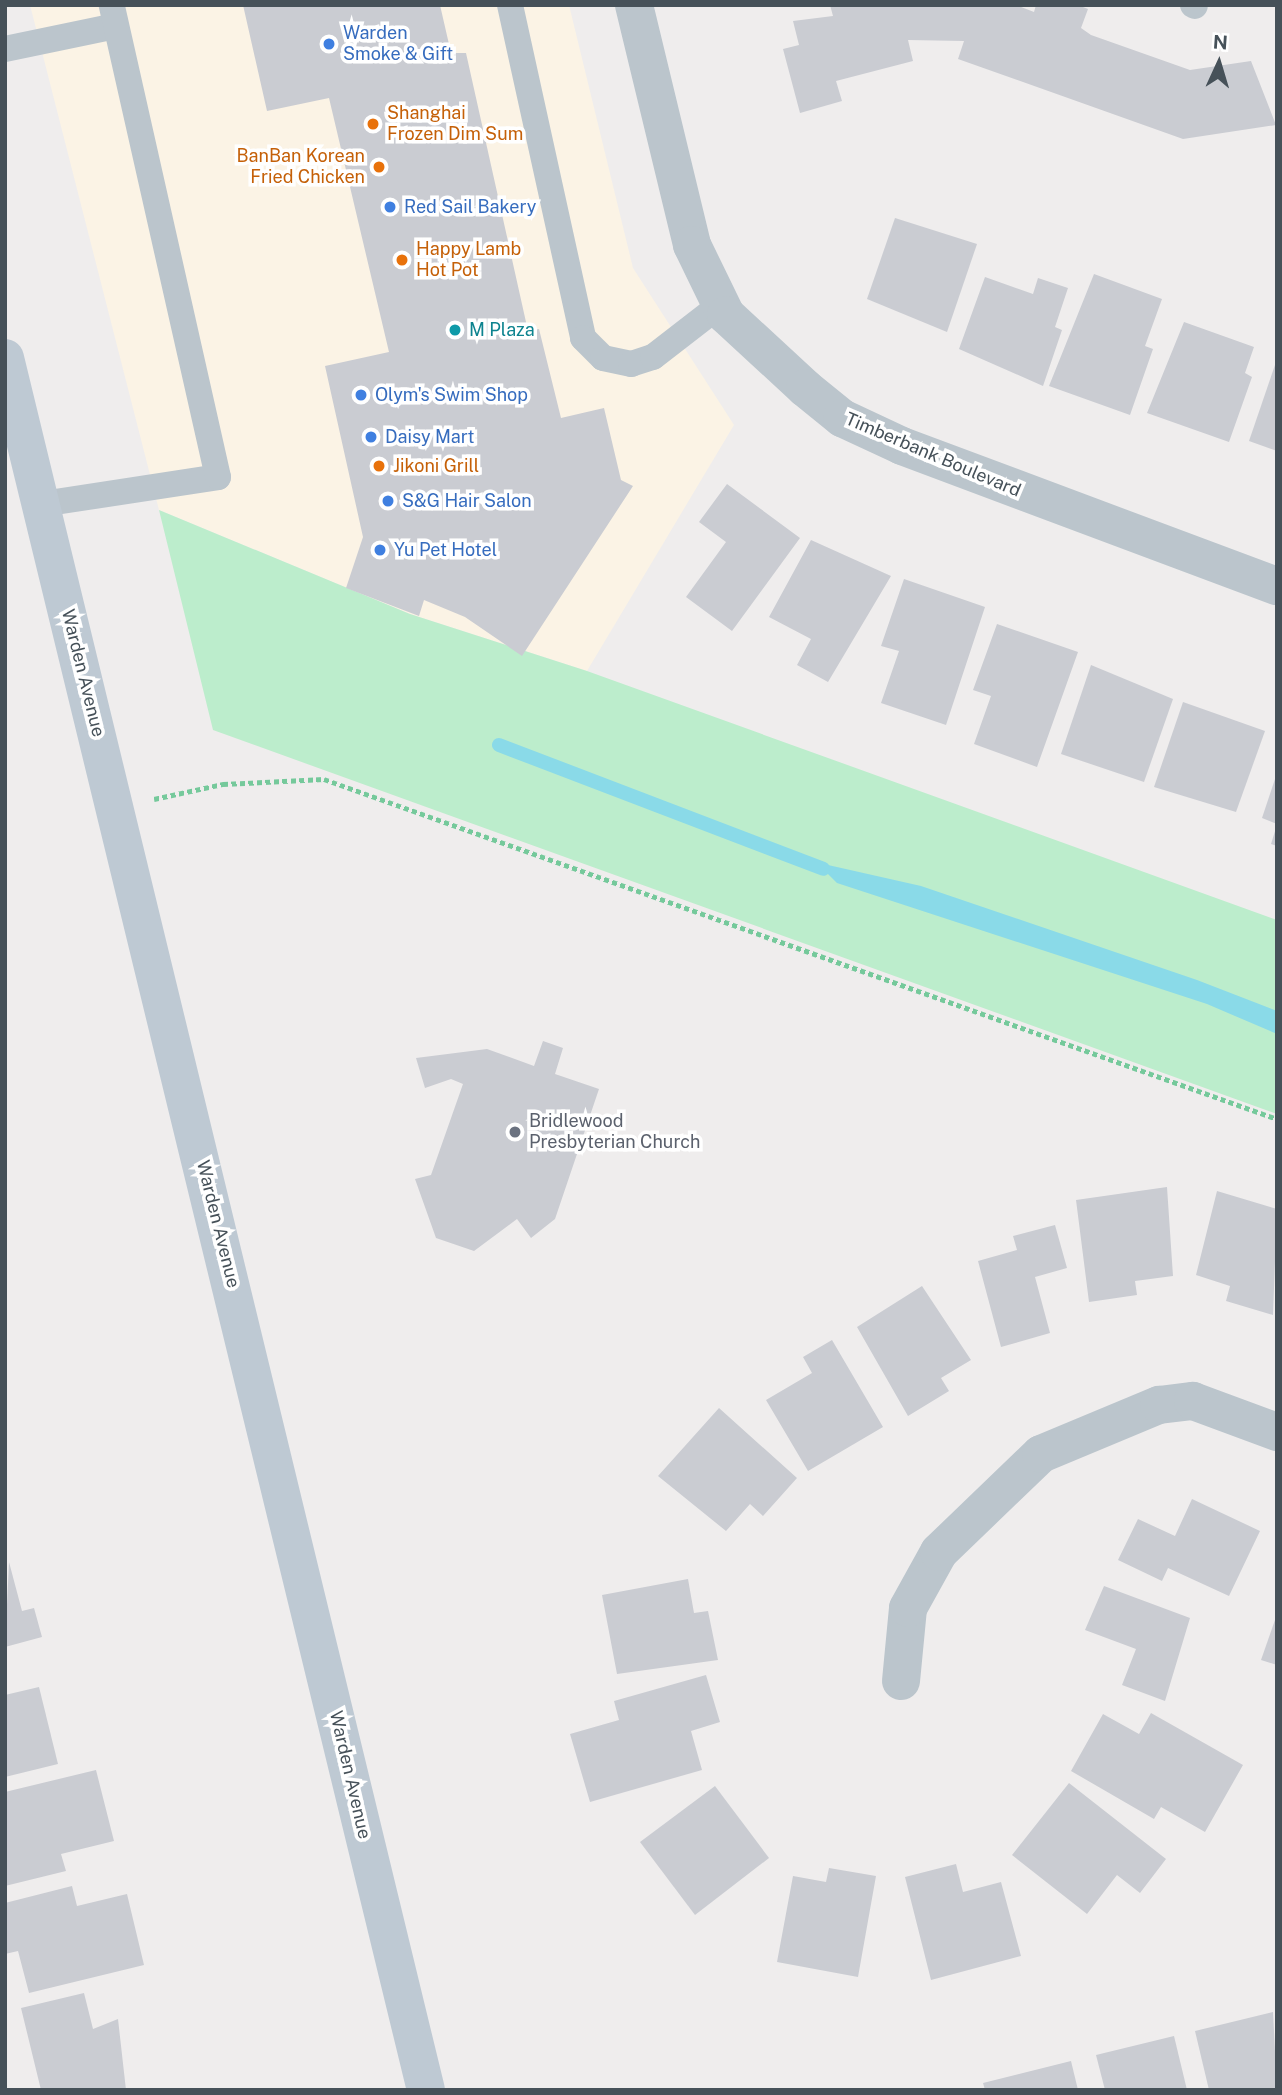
<!DOCTYPE html>
<html>
<head>
<meta charset="utf-8">
<style>
	body { margin:0 }
	#map { position:relative; width:1282px; height:2095px; overflow:hidden; background:#efeded; font-family:"Public Sans",sans-serif }
	div>[style] { position:absolute }
	.commercial>* { inset:0; background:#fbf3e5 }
	.green>* { inset:0; background:#bcedcc }
	.water>* { inset:0; background:#8adae8 }
	.stream>* { height:14px; margin:-7px; padding:0 7px; transform-origin:7px; border-radius:7px; background:#8adae8 }
	.building>* { inset:0; background:#caccd2 }
	.path>* { height:4.5px; margin-top:-2.25px; transform-origin:0; background:repeating-linear-gradient(90deg,#75c99b 0 5px,transparent 0 8.5px) }
	.service>* { height:26px; margin:-13px; padding:0 13px; transform-origin:13px; border-radius:13px; background:#bbc5cc }
	.minor>* { height:38px; margin:-19px; padding:0 19px; transform-origin:19px; border-radius:19px; background:#bbc5cc }
	.secondary>* { height:38px; margin:-19px; padding:0 19px; transform-origin:19px; border-radius:19px; background:#bec9d3 }
	.dots>* { width:19px; height:19px; translate:-50% -50%; box-sizing:border-box; border:4px solid #fff; border-radius:50% }
	span { translate:-50% -50%; white-space:nowrap; text-align:center; line-height:1.15; -webkit-text-stroke:7px #fff; paint-order:stroke }
	.shop-label { font-size:18px; color:#366cbe }
	.left { translate:0 -50%; text-align:left }
	.food-label { font-size:18px; color:#c56008 }
	.right { translate:-100% -50%; text-align:right }
	.culture-label { font-size:18px; color:#0d838f }
	.street-label { font-size:18px; color:#465159 }
	.worship-label { font-size:18px; color:#5b616d }
	.frame { position:absolute; inset:0; border:7px solid #465159; pointer-events:none }
	.north { position:absolute; left:1184px; top:28px; width:70px; height:70px; -webkit-text-stroke:5px #fff; paint-order:stroke; rotate:4deg; font-size:19px; font-weight:700; line-height:28px; text-align:center; color:#465159 }
	.north::after { content:''; display:block; margin:auto; width:24px; height:32px; background:#465159; clip-path:polygon(50% 0,100% 100%,50% 72%,0 100%) }
</style>
</head>
<body>
<div id="map">
	<div class="commercial">
		<i style="clip-path:polygon(30px 5px,569px 5px,633px 268px,734px 425px,587px 671px,410px 614px,159px 510px)"></i>
	</div>
	<div class="green">
		<i style="clip-path:polygon(159px 510px,410px 614px,587px 671px,1277px 920px,1277px 1114px,213px 730px)"></i>
	</div>
	<div class="water">
		<i style="clip-path:polygon(828px 865px,921px 886px,1197px 980px,1277px 1011px,1277px 1034px,1207px 1004px,837px 883px,823px 869px)"></i>
	</div>
	<div class="stream">
		<i style="left:499px;top:745px;width:347px;rotate:20.9deg"></i>
	</div>
	<div class="building">
		<i style="clip-path:polygon(243px 5px,440px 5px,451px 53px,466px 53px,528px 331px,539px 329px,561px 418px,604px 408px,621px 480px,633px 486px,522px 656px,465px 617px,424px 600px,419px 616px,346px 588px,363px 537px,325px 366px,389px 352px,329px 98px,267px 111px)"></i>
		<i style="clip-path:polygon(830px 5px,1016px 5px,1034px 12px,1036px 5px,1078px 5px,1088px 9px,1081px 28px,1091px 35px,1190px 70px,1251px 61px,1276px 125px,1183px 139px,958px 59px,964px 41px,908px 40px,913px 61px,836px 81px,842px 101px,800px 113px,783px 49px,799px 45px,793px 21px,833px 16px)"></i>
		<i style="clip-path:polygon(895px 218px,977px 244px,947px 332px,867px 299px)"></i>
		<i style="clip-path:polygon(1094px 274px,1162px 299px,1145px 346px,1153px 349px,1130px 415px,1049px 386px)"></i>
		<i style="clip-path:polygon(985px 277px,1033px 294px,1038px 278px,1068px 288px,1055px 327px,1062px 330px,1043px 386px,959px 349px)"></i>
		<i style="clip-path:polygon(1184px 322px,1254px 347px,1245px 373px,1252px 377px,1229px 442px,1147px 413px)"></i>
		<i style="clip-path:polygon(1276px 362px,1277px 362px,1277px 451px,1249px 441px)"></i>
		<i style="clip-path:polygon(727px 484px,800px 538px,732px 631px,686px 597px,726px 542px,699px 522px)"></i>
		<i style="clip-path:polygon(811px 540px,891px 576px,828px 682px,797px 665px,811px 639px,769px 617px)"></i>
		<i style="clip-path:polygon(904px 579px,985px 607px,946px 725px,881px 703px,899px 651px,881px 646px)"></i>
		<i style="clip-path:polygon(997px 624px,1078px 652px,1037px 767px,974px 744px,991px 696px,973px 690px)"></i>
		<i style="clip-path:polygon(1091px 665px,1173px 699px,1144px 782px,1061px 754px)"></i>
		<i style="clip-path:polygon(1183px 702px,1265px 731px,1236px 812px,1154px 787px)"></i>
		<i style="clip-path:polygon(1276px 776px,1277px 776px,1277px 824px,1262px 818px)"></i>
		<i style="clip-path:polygon(1276px 828px,1277px 828px,1277px 846px,1271px 844px)"></i>
		<i style="clip-path:polygon(543px 1041px,563px 1048px,555px 1074px,599px 1089px,555px 1219px,531px 1238px,517px 1219px,474px 1251px,436px 1238px,415px 1179px,431px 1175px,463px 1084px,451px 1079px,425px 1088px,416px 1058px,487px 1049px,534px 1066px)"></i>
		<i style="clip-path:polygon(1167px 1187px,1173px 1276px,1135px 1281px,1137px 1295px,1089px 1302px,1076px 1200px)"></i>
		<i style="clip-path:polygon(1217px 1191px,1277px 1209px,1273px 1315px,1226px 1301px,1230px 1286px,1196px 1275px)"></i>
		<i style="clip-path:polygon(1055px 1225px,1067px 1268px,1035px 1277px,1050px 1333px,1001px 1347px,978px 1261px,1017px 1250px,1013px 1236px)"></i>
		<i style="clip-path:polygon(922px 1286px,971px 1360px,941px 1378px,949px 1391px,908px 1416px,857px 1327px)"></i>
		<i style="clip-path:polygon(832px 1340px,883px 1427px,808px 1471px,766px 1400px,812px 1373px,803px 1357px)"></i>
		<i style="clip-path:polygon(719px 1408px,797px 1478px,763px 1516px,750px 1504px,726px 1531px,658px 1476px)"></i>
		<i style="clip-path:polygon(1192px 1499px,1260px 1531px,1229px 1596px,1168px 1568px,1162px 1581px,1118px 1560px,1138px 1519px,1175px 1536px)"></i>
		<i style="clip-path:polygon(9px 1562px,22px 1611px,34px 1608px,42px 1637px,5px 1647px)"></i>
		<i style="clip-path:polygon(688px 1579px,694px 1613px,708px 1611px,718px 1660px,617px 1674px,602px 1595px)"></i>
		<i style="clip-path:polygon(1104px 1586px,1190px 1618px,1165px 1701px,1122px 1685px,1136px 1649px,1085px 1630px)"></i>
		<i style="clip-path:polygon(1276px 1617px,1277px 1617px,1277px 1665px,1261px 1660px)"></i>
		<i style="clip-path:polygon(706px 1675px,720px 1722px,691px 1731px,702px 1770px,590px 1802px,570px 1734px,619px 1720px,614px 1701px)"></i>
		<i style="clip-path:polygon(39px 1687px,58px 1764px,5px 1777px,5px 1695px)"></i>
		<i style="clip-path:polygon(1151px 1713px,1243px 1765px,1205px 1832px,1161px 1807px,1154px 1819px,1071px 1771px,1103px 1714px,1139px 1734px)"></i>
		<i style="clip-path:polygon(96px 1770px,114px 1841px,61px 1854px,66px 1871px,5px 1886px,5px 1792px)"></i>
		<i style="clip-path:polygon(1069px 1783px,1166px 1859px,1140px 1893px,1117px 1875px,1087px 1914px,1012px 1855px)"></i>
		<i style="clip-path:polygon(715px 1786px,769px 1858px,695px 1915px,640px 1842px)"></i>
		<i style="clip-path:polygon(956px 1864px,963px 1892px,1001px 1882px,1021px 1956px,931px 1980px,905px 1877px)"></i>
		<i style="clip-path:polygon(829px 1868px,876px 1876px,858px 1977px,777px 1962px,793px 1876px,826px 1882px)"></i>
		<i style="clip-path:polygon(72px 1886px,77px 1906px,127px 1894px,144px 1965px,29px 1993px,18px 1951px,5px 1954px,5px 1903px)"></i>
		<i style="clip-path:polygon(84px 1993px,93px 2029px,118px 2019px,126px 2090px,41px 2090px,21px 2008px)"></i>
		<i style="clip-path:polygon(1273px 2012px,1277px 2090px,1209px 2090px,1195px 2031px)"></i>
		<i style="clip-path:polygon(1174px 2036px,1187px 2090px,1105px 2090px,1096px 2055px)"></i>
		<i style="clip-path:polygon(1071px 2061px,1078px 2090px,985px 2090px,983px 2083px)"></i>
	</div>
	<div class="path">
		<i style="left:154px;top:799px;width:71px;rotate:-12.3deg"></i>
		<i style="left:223px;top:784px;width:101px;rotate:-2.8deg"></i>
		<i style="left:324px;top:779px;width:1012px;rotate:19.63deg"></i>
	</div>
	<div class="service">
		<i style="left:510px;top:5px;width:341px;rotate:77.6deg"></i>
		<i style="left:583px;top:338px;width:28px;rotate:45deg"></i>
		<i style="left:603px;top:358px;width:29px;rotate:12deg"></i>
		<i style="left:631px;top:364px;width:23px;rotate:-18deg"></i>
		<i style="left:653px;top:357px;width:85px;rotate:-37.8deg"></i>
		<i style="left:1193px;top:5px;width:2px;rotate:27deg"></i>
		<i style="left:5px;top:49px;width:113px;rotate:-11.7deg"></i>
		<i style="left:42px;top:504px;width:178px;rotate:-8.7deg"></i>
		<i style="left:218px;top:477px;width:484px;rotate:-102.7deg"></i>
	</div>
	<div class="minor">
		<i style="left:634px;top:5px;width:247px;rotate:76.4deg"></i>
		<i style="left:692px;top:245px;width:78px;rotate:64.1deg"></i>
		<i style="left:726px;top:315px;width:108px;rotate:42.7deg"></i>
		<i style="left:805px;top:388px;width:48px;rotate:39deg"></i>
		<i style="left:842px;top:418px;width:66px;rotate:25deg"></i>
		<i style="left:902px;top:446px;width:400px;rotate:20.5deg"></i>
		<i style="left:901px;top:1681px;width:73px;rotate:-84.5deg"></i>
		<i style="left:908px;top:1608px;width:64px;rotate:-61deg"></i>
		<i style="left:939px;top:1552px;width:141px;rotate:-43.9deg"></i>
		<i style="left:1041px;top:1454px;width:128px;rotate:-22.6deg"></i>
		<i style="left:1159px;top:1405px;width:34px;rotate:-7deg"></i>
		<i style="left:1193px;top:1401px;width:90px;rotate:20.3deg"></i>
	</div>
	<div class="secondary">
		<i style="left:5px;top:358px;width:1782px;rotate:76.34deg"></i>
	</div>
	<div class="dots">
		<i style="left:329px;top:44px;background:#3f7fe0"></i>
		<i style="left:373px;top:124px;background:#e8710a"></i>
		<i style="left:379px;top:167px;background:#e8710a"></i>
		<i style="left:390px;top:207px;background:#3f7fe0"></i>
		<i style="left:402px;top:260px;background:#e8710a"></i>
		<i style="left:455px;top:330px;background:#0f9aa8"></i>
		<i style="left:361px;top:395px;background:#3f7fe0"></i>
		<i style="left:371px;top:437px;background:#3f7fe0"></i>
		<i style="left:379px;top:466px;background:#e8710a"></i>
		<i style="left:388px;top:501px;background:#3f7fe0"></i>
		<i style="left:380px;top:550px;background:#3f7fe0"></i>
		<i style="left:515px;top:1132px;background:#6b7280"></i>
	</div>
	<div class="shop-label">
		<span class="left" style="left:343px;top:44px">Warden<br>Smoke &amp; Gift</span>
		<span class="left" style="left:404px;top:207px">Red Sail Bakery</span>
		<span class="left" style="left:375px;top:395px">Olym's Swim Shop</span>
		<span class="left" style="left:385px;top:437px">Daisy Mart</span>
		<span class="left" style="left:402px;top:501px">S&amp;G Hair Salon</span>
		<span class="left" style="left:394px;top:550px">Yu Pet Hotel</span>
	</div>
	<div class="food-label">
		<span class="left" style="left:387px;top:124px">Shanghai<br>Frozen Dim Sum</span>
		<span class="right" style="left:365px;top:167px">BanBan Korean<br>Fried Chicken</span>
		<span class="left" style="left:416px;top:260px">Happy Lamb<br>Hot Pot</span>
		<span class="left" style="left:393px;top:466px">Jikoni Grill</span>
	</div>
	<div class="culture-label">
		<span class="left" style="left:469px;top:330px">M Plaza</span>
	</div>
	<div class="street-label">
		<span style="left:933px;top:455px;rotate:23deg">Timberbank Boulevard</span>
		<span style="left:83px;top:673px;rotate:76deg">Warden Avenue</span>
		<span style="left:218px;top:1224px;rotate:76deg">Warden Avenue</span>
		<span style="left:350px;top:1775px;rotate:77deg">Warden Avenue</span>
	</div>
	<div class="worship-label">
		<span class="left" style="left:529px;top:1132px">Bridlewood<br>Presbyterian Church</span>
	</div>
	<div class="frame"></div>
	<div class="north">N</div>
</div>
</body>
</html>
